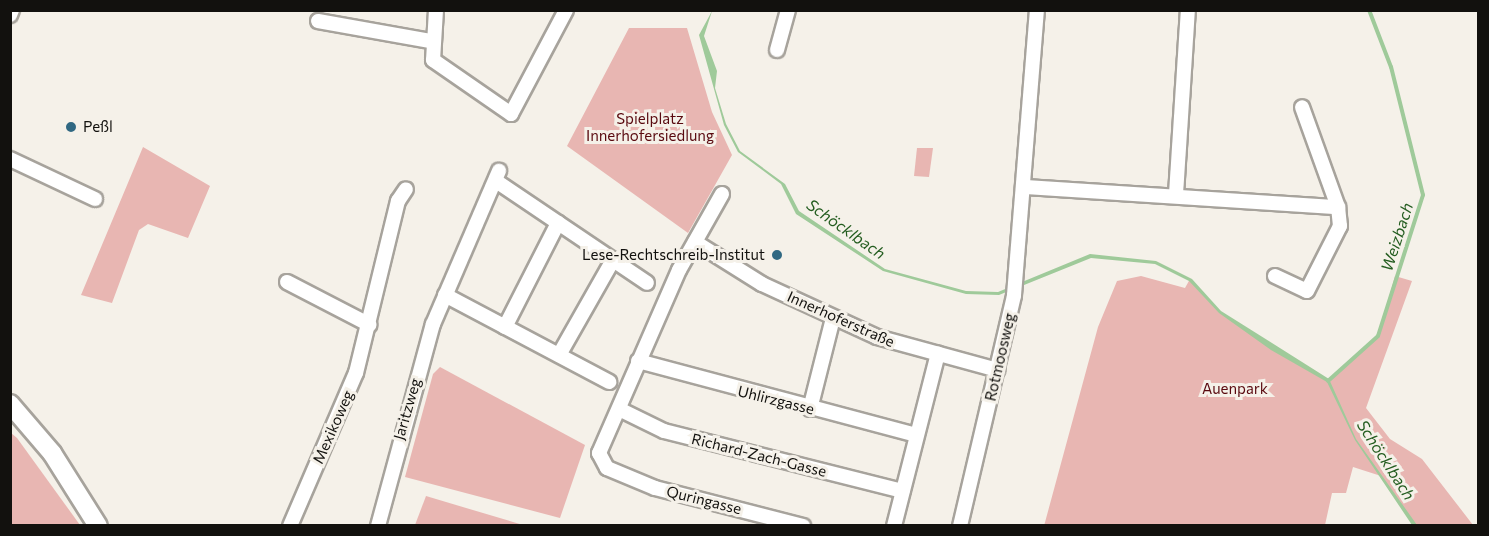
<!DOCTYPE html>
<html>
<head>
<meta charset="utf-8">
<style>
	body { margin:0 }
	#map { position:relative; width:1489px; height:536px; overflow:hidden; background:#f5f1e9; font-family:Commissioner,sans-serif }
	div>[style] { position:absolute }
	.green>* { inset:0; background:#e8b6b2 }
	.water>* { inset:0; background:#9fca9a }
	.stream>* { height:4px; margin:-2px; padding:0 2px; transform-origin:2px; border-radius:2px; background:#9fca9a }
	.roads { filter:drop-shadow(2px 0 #a7a39c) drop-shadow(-2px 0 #a7a39c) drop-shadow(0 2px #a7a39c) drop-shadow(0 -2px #a7a39c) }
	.minor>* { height:14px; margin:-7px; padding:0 7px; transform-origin:7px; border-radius:7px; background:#fff }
	.secondary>* { height:18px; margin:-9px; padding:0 9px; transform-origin:9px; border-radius:9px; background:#fff }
	.dots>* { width:16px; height:16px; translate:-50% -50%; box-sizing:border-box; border:3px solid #f5f1e9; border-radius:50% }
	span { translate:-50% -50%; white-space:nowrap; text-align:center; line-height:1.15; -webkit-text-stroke:6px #f5f1e9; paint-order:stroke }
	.park-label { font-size:15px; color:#59090f }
	.poi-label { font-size:15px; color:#12110e }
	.left { translate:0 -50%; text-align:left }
	.right { translate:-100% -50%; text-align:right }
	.street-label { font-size:15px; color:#12110e }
	.water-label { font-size:16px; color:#245d20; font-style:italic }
	.frame { position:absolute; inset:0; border:12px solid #12110e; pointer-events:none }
</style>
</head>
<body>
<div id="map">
	<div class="green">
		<i style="clip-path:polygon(629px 28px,687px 28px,712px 112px,732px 155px,688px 233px,567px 146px)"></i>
		<i style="clip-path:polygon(143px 147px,210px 186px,188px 238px,148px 224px,139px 230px,112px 303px,81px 295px)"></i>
		<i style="clip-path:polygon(917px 148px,933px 148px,929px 177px,914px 176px)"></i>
		<i style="clip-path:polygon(1141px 276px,1185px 288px,1190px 279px,1220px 312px,1328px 380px,1378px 336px,1395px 276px,1412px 281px,1366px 408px,1390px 439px,1422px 459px,1473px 525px,1415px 525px,1381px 476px,1353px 467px,1346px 493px,1332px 493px,1325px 525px,1044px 526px,1098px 327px,1117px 281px)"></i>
		<i style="clip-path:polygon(440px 367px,585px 445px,560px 518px,405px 477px,433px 374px)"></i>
		<i style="clip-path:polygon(11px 433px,17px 438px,80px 525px,11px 525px)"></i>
		<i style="clip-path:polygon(426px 496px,523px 525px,415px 525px)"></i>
	</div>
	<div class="water">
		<i style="clip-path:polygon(712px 11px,704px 36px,717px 71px,715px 88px,726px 124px,740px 151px,785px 184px,799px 211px,885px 269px,966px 291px,998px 292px,1090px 254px,1156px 261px,1192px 279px,1221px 311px,1329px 379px,1356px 439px,1417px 525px,1412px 525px,1355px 440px,1327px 382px,1271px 350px,1219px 313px,1189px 281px,1155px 264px,1091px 258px,999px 295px,966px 294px,883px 271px,796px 214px,781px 184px,738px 152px,724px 125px,699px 35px)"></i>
	</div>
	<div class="stream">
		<i style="left:1328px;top:381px;width:67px;rotate:-42deg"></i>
		<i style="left:1378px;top:336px;width:148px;rotate:-72.3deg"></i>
		<i style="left:1423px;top:195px;width:132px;rotate:-104deg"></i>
		<i style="left:1391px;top:67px;width:61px;rotate:-111.1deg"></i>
	</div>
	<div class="roads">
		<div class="minor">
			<i style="left:436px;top:10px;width:50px;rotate:93.4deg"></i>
			<i style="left:433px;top:60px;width:95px;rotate:34.7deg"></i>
			<i style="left:511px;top:114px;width:118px;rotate:-62.1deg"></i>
			<i style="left:10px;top:15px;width:5px;rotate:-68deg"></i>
			<i style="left:318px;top:21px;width:114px;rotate:10.1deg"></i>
			<i style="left:777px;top:50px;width:41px;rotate:-74.6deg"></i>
			<i style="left:10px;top:159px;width:94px;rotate:25.2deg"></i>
			<i style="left:496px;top:181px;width:182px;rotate:34deg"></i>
			<i style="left:1025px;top:187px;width:314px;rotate:3.7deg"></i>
			<i style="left:1338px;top:207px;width:106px;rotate:-109.8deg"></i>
			<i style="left:722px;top:194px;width:87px;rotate:119.5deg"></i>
			<i style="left:679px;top:270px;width:200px;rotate:113.6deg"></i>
			<i style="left:599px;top:453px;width:17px;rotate:62deg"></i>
			<i style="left:607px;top:468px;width:52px;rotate:22.6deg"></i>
			<i style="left:655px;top:488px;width:153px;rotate:14.4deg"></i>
			<i style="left:1176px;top:194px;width:184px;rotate:-86.3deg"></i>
			<i style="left:695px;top:242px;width:79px;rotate:32.1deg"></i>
			<i style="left:762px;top:284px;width:127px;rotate:24.7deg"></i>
			<i style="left:877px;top:337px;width:125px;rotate:15.3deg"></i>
			<i style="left:1275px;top:276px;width:35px;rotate:25deg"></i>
			<i style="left:1307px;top:291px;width:73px;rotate:-63.1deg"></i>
			<i style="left:1340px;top:226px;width:19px;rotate:-96deg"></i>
			<i style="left:287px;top:282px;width:93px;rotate:27.4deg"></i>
			<i style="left:445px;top:295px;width:186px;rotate:27.9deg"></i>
			<i style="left:505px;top:327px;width:117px;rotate:-63deg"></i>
			<i style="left:559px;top:355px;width:109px;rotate:-60.4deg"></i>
			<i style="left:638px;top:361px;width:288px;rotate:14.9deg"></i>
			<i style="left:619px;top:409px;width:50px;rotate:26.1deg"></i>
			<i style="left:664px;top:431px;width:246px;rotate:14.1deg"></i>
			<i style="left:810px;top:409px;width:94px;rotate:-75.8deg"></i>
			<i style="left:290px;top:526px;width:167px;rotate:-66.7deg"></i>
			<i style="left:356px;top:373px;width:177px;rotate:-76.3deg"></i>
			<i style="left:398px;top:201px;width:14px;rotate:-56deg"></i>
			<i style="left:378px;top:526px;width:209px;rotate:-74.8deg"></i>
			<i style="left:433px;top:324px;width:167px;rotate:-66.7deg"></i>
			<i style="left:894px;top:526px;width:178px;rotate:-75.7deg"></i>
			<i style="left:960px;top:526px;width:237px;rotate:-76.8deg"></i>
			<i style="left:1014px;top:295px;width:286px;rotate:-85.4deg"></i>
		</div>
		<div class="secondary">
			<i style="left:10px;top:404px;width:65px;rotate:49.4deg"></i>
			<i style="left:52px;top:453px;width:86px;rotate:57.8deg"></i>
		</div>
	</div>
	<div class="dots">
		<i style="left:71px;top:127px;background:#306882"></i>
		<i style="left:777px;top:255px;background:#306882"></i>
	</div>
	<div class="park-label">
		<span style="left:650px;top:127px">Spielplatz<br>Innerhofersiedlung</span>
		<span style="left:1235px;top:389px">Auenpark</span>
	</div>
	<div class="poi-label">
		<span class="left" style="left:83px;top:127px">Peßl</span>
		<span class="right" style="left:765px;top:255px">Lese-Rechtschreib-Institut</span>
	</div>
	<div class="street-label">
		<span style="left:841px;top:319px;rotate:24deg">Innerhoferstraße</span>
		<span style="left:1000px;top:357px;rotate:-77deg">Rotmoosweg</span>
		<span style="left:776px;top:400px;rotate:14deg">Uhlirzgasse</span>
		<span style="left:407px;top:409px;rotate:-74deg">Jaritzweg</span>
		<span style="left:333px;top:427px;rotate:-66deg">Mexikoweg</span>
		<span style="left:759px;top:455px;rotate:14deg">Richard-Zach-Gasse</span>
		<span style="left:704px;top:500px;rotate:14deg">Quringasse</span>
	</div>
	<div class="water-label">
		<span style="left:846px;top:229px;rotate:35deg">Schöcklbach</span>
		<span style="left:1397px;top:237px;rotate:-72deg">Weizbach</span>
		<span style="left:1386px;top:460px;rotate:57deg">Schöcklbach</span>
	</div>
	<div class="frame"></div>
</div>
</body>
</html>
